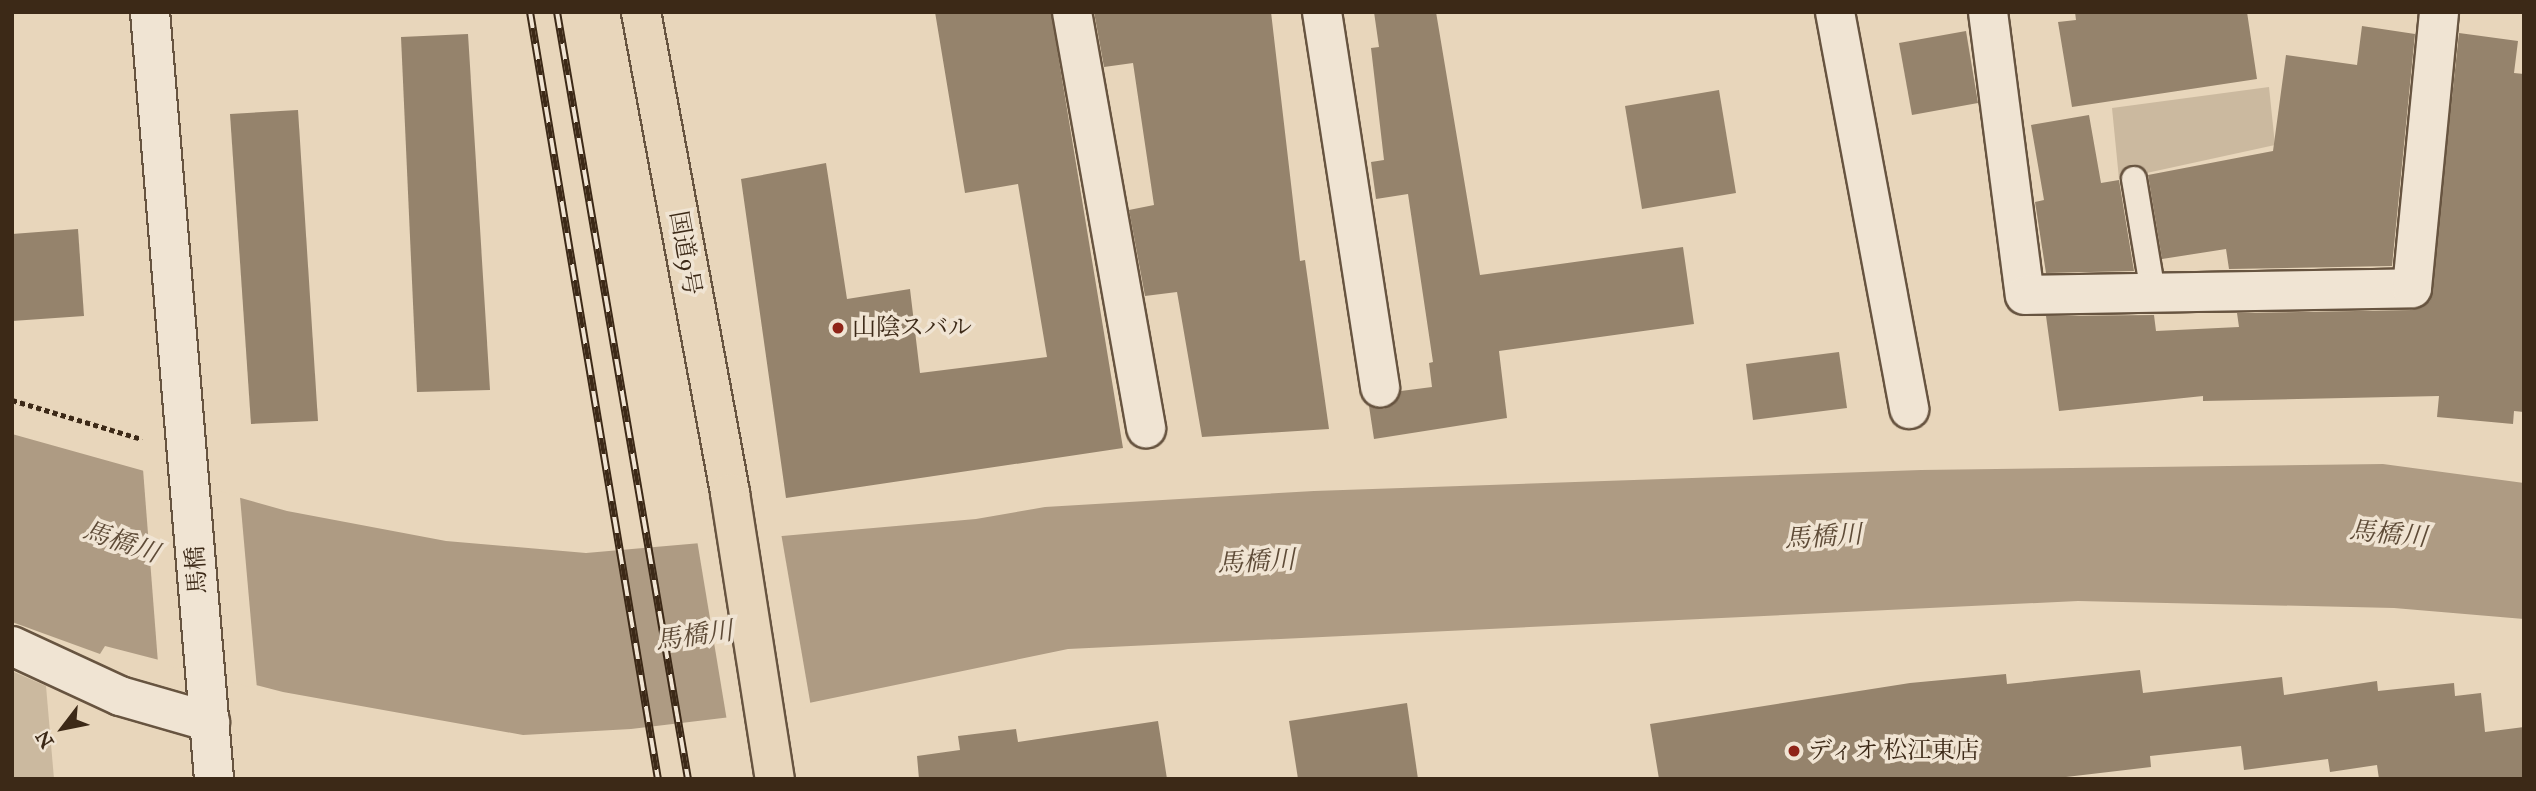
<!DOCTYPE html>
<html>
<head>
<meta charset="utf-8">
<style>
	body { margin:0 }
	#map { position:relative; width:2536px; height:791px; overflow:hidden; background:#e8d6bb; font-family:"IM FELL Great Primer","Noto Serif JP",serif }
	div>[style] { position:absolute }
	.green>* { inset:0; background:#cbb99f }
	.water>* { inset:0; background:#ae9b83 }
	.pier>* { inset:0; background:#e8d6bb }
	.building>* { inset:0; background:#95836c }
	.path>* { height:4.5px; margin-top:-2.25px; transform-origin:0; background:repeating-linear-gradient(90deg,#3c2917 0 5px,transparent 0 8.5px) }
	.roads { filter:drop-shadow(2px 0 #675440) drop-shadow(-2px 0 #675440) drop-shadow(0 2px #675440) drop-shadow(0 -2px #675440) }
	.lane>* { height:24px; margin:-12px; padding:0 12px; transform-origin:12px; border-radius:12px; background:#f0e4d3 }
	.street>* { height:38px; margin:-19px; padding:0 19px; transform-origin:19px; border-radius:19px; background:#f0e4d3 }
	.secondary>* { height:38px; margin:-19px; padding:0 19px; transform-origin:19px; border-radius:19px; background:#f0e4d3 }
	.highway>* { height:38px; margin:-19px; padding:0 19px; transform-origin:19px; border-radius:19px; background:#e8d6bb }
	.rail>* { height:8px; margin-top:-4px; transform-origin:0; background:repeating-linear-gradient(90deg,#f0e4d3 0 16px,#3c2917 0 32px); box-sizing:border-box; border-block:2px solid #3c2917 }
	.dots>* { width:19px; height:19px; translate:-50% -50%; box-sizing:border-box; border:4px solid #f0e4d3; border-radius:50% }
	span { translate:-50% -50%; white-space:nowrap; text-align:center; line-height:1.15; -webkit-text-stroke:7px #f0e4d3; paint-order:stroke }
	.street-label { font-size:24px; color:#3c2917 }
	.poi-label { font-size:24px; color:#3c2917 }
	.left { translate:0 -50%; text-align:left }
	.water-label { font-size:26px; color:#5e4b37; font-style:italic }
	.frame { position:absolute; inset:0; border:14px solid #3c2917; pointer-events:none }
	.north { position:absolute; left:28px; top:693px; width:70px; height:70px; -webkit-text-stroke:5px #f0e4d3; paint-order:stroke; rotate:238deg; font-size:19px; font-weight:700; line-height:28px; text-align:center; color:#3c2917 }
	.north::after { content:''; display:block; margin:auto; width:24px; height:32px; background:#3c2917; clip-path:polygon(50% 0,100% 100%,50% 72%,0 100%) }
</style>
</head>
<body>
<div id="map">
	<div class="green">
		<i style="clip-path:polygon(2269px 87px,2275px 145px,2119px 179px,2112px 108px)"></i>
		<i style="clip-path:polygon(12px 671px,46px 686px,54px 779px,12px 779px)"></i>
	</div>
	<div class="water">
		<i style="clip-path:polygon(12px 434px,287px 511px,446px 541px,586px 553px,976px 519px,1045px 507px,1314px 491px,1921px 470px,2383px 464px,2524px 483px,2524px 619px,2394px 608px,2078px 601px,1068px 649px,756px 714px,631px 729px,523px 735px,283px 692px,105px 646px,100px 654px,12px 622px)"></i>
	</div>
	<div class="pier">
		<i style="clip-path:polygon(143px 469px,240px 497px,257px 689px,158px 663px)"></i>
		<i style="clip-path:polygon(781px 533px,811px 707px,727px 721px,697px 540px)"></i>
	</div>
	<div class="building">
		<i style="clip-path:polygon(935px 12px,1051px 12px,1123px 448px,786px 498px,741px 179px,826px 163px,847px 299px,910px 289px,920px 373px,1047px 357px,1018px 184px,965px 193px)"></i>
		<i style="clip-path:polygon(1094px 12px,1271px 12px,1300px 261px,1305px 260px,1329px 429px,1202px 437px,1177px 292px,1145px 296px,1129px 210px,1154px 205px,1133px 63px,1104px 67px)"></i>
		<i style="clip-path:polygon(1374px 12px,1436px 12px,1480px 275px,1683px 247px,1694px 324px,1499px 351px,1507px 418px,1374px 439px,1369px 406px,1384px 409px,1401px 391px,1432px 387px,1429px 363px,1433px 362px,1408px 194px,1376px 199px,1371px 162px,1384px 160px,1371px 48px,1379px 47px)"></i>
		<i style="clip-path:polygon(2075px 12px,2247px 12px,2257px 79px,2072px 107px,2058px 22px,2076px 20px)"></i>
		<i style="clip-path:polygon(2362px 26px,2415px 34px,2392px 266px,2229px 269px,2226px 249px,2162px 259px,2148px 175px,2273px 151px,2286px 55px,2357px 65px)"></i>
		<i style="clip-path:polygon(1966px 31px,1978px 103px,1912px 115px,1899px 43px)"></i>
		<i style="clip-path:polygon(2459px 33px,2518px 41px,2514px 73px,2524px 74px,2524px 412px,2514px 411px,2513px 424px,2437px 417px,2439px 396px,2203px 401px,2203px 396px,2059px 411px,2046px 316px,2154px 315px,2156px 331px,2239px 327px,2237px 313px,2412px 310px,2430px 301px)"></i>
		<i style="clip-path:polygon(468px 34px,490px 390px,417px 392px,401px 37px)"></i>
		<i style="clip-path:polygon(1719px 90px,1736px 193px,1642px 209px,1625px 106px)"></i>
		<i style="clip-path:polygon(298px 110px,318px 421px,251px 424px,230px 114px)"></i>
		<i style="clip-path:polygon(2089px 115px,2101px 183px,2119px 180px,2134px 271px,2046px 273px,2035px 202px,2044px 200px,2031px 125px)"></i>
		<i style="clip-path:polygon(78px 229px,84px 316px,12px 321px,12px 234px)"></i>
		<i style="clip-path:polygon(1839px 352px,1847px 408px,1753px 420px,1746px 364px)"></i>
		<i style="clip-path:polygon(2140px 670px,2143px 693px,2282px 677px,2284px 695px,2377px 681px,2378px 691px,2454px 683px,2455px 696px,2481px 693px,2485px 732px,2524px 727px,2524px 779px,2379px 779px,2377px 765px,2330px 772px,2328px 759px,2244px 770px,2241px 746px,2150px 756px,2151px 767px,2049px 779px,1659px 779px,1650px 724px,1910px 683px,2006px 674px,2007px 684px)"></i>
		<i style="clip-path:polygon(1407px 703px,1418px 779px,1298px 779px,1289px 721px)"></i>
		<i style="clip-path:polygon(1158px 721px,1167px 779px,919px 779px,917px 756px,960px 750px,958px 736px,1016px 729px,1018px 742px)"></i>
	</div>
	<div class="path">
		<i style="left:12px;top:400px;width:136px;rotate:16.7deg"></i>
	</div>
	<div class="roads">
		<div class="lane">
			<i style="left:2134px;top:179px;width:115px;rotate:80.5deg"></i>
		</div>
		<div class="street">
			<i style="left:1072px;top:12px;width:423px;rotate:79.9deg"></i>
			<i style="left:1322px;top:12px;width:380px;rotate:81.2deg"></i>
			<i style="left:1835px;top:12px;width:404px;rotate:79.4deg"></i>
			<i style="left:1988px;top:12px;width:285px;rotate:82.6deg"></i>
			<i style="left:2025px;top:295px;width:387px;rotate:-1deg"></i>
			<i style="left:2412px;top:288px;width:277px;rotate:-84.4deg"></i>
			<i style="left:12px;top:646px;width:119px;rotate:24.8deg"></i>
			<i style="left:120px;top:696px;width:94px;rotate:16.1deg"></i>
		</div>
		<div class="secondary">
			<i style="left:150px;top:12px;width:770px;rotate:85.23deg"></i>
		</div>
		<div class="highway">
			<i style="left:641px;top:12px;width:489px;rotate:79.5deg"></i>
			<i style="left:730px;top:493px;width:290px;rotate:81.1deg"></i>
		</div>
	</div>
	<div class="rail">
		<i style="left:530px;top:12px;width:778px;rotate:80.53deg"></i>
		<i style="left:557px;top:12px;width:778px;rotate:80.31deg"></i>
	</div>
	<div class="dots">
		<i style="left:838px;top:328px;background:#8f2418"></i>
		<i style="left:1794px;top:751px;background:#8f2418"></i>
	</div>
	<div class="street-label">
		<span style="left:685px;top:253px;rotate:80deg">国道9号</span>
		<span style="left:197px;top:570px;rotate:-94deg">馬橋</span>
	</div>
	<div class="poi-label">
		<span class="left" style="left:852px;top:328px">山陰スバル</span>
		<span class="left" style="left:1808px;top:751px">ディオ 松江東店</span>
	</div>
	<div class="water-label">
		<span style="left:2388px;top:534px;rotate:5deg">馬橋川</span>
		<span style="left:1823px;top:537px;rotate:-4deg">馬橋川</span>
		<span style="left:121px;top:542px;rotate:19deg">馬橋川</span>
		<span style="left:1256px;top:562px;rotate:-3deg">馬橋川</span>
		<span style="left:694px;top:636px;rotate:-8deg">馬橋川</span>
	</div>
	<div class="frame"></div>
	<div class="north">N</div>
</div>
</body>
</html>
